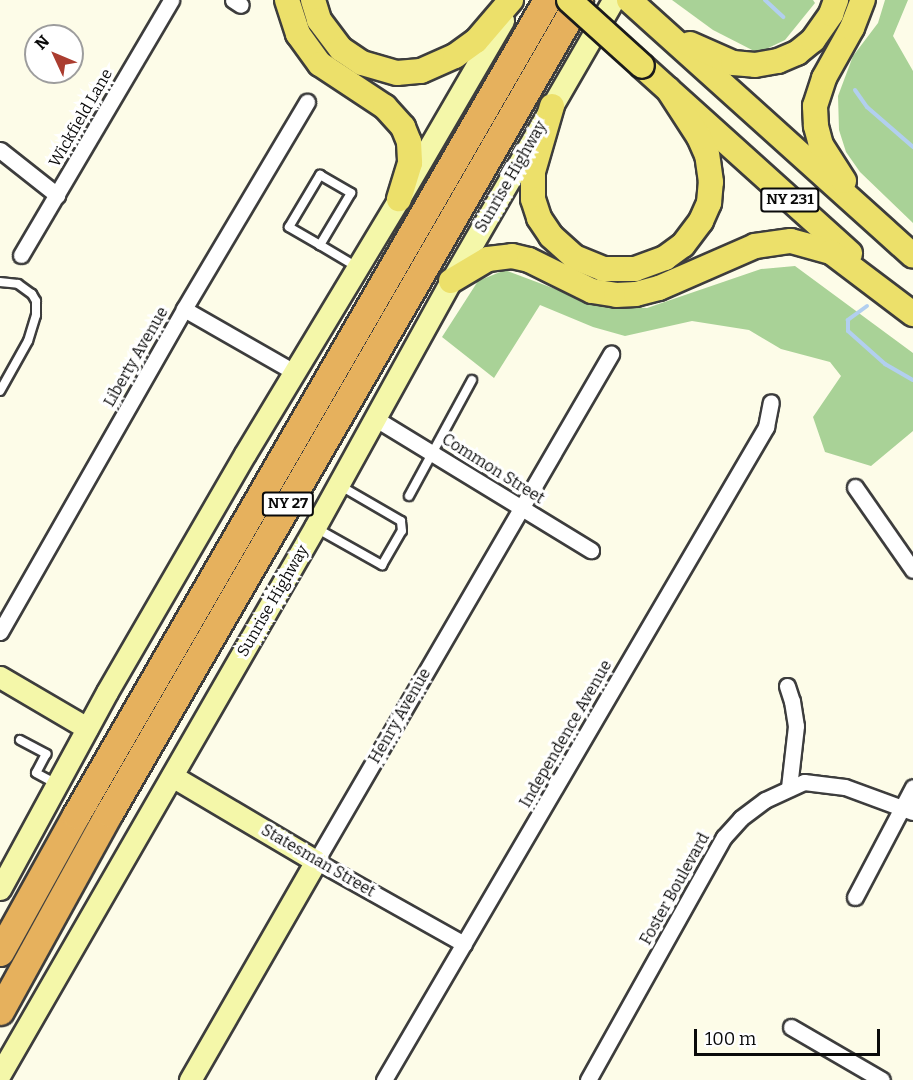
<!DOCTYPE html>
<html>
<head>
<meta charset="utf-8">
<style>
	body { margin:0 }
	#map { position:relative; width:913px; height:1080px; overflow:hidden; background:#fdfce8; font-family:Bitter,serif }
	div>[style] { position:absolute }
	.forest>* { inset:0; background:#a9d297 }
	.stream>* { height:4px; margin:-2px; padding:0 2px; transform-origin:2px; border-radius:2px; background:#b2cfef }
	.roads { filter:drop-shadow(2px 0 #3d3d3d) drop-shadow(-2px 0 #3d3d3d) drop-shadow(0 2px #3d3d3d) drop-shadow(0 -2px #3d3d3d) }
	.lane>* { height:8px; margin:-4px; padding:0 4px; transform-origin:4px; border-radius:4px; background:#fff }
	.street>* { height:15px; margin:-7.5px; padding:0 7.5px; transform-origin:7.5px; border-radius:7.5px; background:#fff }
	.secondary>* { height:21px; margin:-10.5px; padding:0 10.5px; transform-origin:10.5px; border-radius:10.5px; background:#f4f7a9 }
	.primary>* { height:24px; margin:-12px; padding:0 12px; transform-origin:12px; border-radius:12px; background:#ece06a }
	.highway>* { height:27px; margin:-13.5px; padding:0 13.5px; transform-origin:13.5px; border-radius:13.5px; background:#e6b15d }
	.bridges { filter:drop-shadow(2px 0 #1b1b1b) drop-shadow(-2px 0 #1b1b1b) drop-shadow(0 2px #1b1b1b) drop-shadow(0 -2px #1b1b1b) }
	.primary-bridge>* { height:24px; margin:-12px; padding:0 12px; transform-origin:12px; border-radius:12px; background:#ece06a }
	span { translate:-50% -50%; white-space:nowrap; text-align:center; line-height:1.15; -webkit-text-stroke:6px #fff; paint-order:stroke }
	.shield-label span { padding:2px 4px; background:#fff; border:2px solid; border-radius:4px; -webkit-text-stroke-width:0 }
	.shield-label { font-size:15px; color:#0a0a0a; font-weight:700 }
	.street-label { font-size:16px; color:#0a0a0a }
	.north { position:absolute; left:24px; top:24px; width:60px; height:60px; box-sizing:border-box; background:#fff; border:2px solid #9d9d9d; border-radius:50%; rotate:314deg; font-size:16px; font-weight:700; line-height:24px; text-align:center; color:#0a0a0a }
	.north::after { content:''; display:block; margin:auto; width:21px; height:27px; background:#ab3d30; clip-path:polygon(50% 0,100% 100%,50% 72%,0 100%) }
	.scale { position:absolute; left:694px; top:1029px; width:186px; height:27px; box-sizing:border-box; border:3px solid #0a0a0a; border-top:0; padding-left:8px; font-size:18px; line-height:21px; white-space:nowrap; color:#0a0a0a; -webkit-text-stroke:4px #fff; paint-order:stroke }
</style>
</head>
<body>
<div id="map">
	<div class="forest">
		<i style="clip-path:polygon(672px 0,813px 0,815px 3px,785px 40px,758px 53px,713px 30px)"></i>
		<i style="clip-path:polygon(885px 0,908px 0,893px 36px,913px 71px,913px 223px,860px 172px,846px 152px,839px 130px,838px 96px,853px 56px,878px 23px)"></i>
		<i style="clip-path:polygon(795px 266px,913px 353px,913px 431px,871px 466px,825px 452px,813px 417px,841px 376px,830px 362px,781px 349px,749px 330px,692px 321px,625px 336px,593px 327px,540px 305px,494px 378px,442px 337px,478px 281px,505px 270px,598px 305px,647px 308px,761px 269px)"></i>
	</div>
	<div class="stream">
		<i style="left:765px;top:0;width:25px;rotate:43deg"></i>
		<i style="left:855px;top:90px;width:21px;rotate:55deg"></i>
		<i style="left:867px;top:107px;width:61px;rotate:41deg"></i>
		<i style="left:867px;top:306px;width:24px;rotate:144deg"></i>
		<i style="left:848px;top:320px;width:11px;rotate:90deg"></i>
		<i style="left:848px;top:331px;width:50px;rotate:41.7deg"></i>
		<i style="left:885px;top:364px;width:32px;rotate:30deg"></i>
	</div>
	<div class="roads">
		<div class="lane">
			<i style="left:320px;top:245px;width:36px;rotate:-150deg"></i>
			<i style="left:289px;top:227px;width:61px;rotate:-59.2deg"></i>
			<i style="left:320px;top:175px;width:36px;rotate:30deg"></i>
			<i style="left:351px;top:193px;width:61px;rotate:120.8deg"></i>
			<i style="left:320px;top:245px;width:43px;rotate:30.7deg"></i>
			<i style="left:0;top:282px;width:18px;rotate:6deg"></i>
			<i style="left:18px;top:284px;width:17px;rotate:36deg"></i>
			<i style="left:32px;top:294px;width:8px;rotate:60deg"></i>
			<i style="left:36px;top:301px;width:14px;rotate:90deg"></i>
			<i style="left:36px;top:315px;width:27px;rotate:107deg"></i>
			<i style="left:28px;top:341px;width:57px;rotate:119.2deg"></i>
			<i style="left:409px;top:496px;width:132px;rotate:-61.5deg"></i>
			<i style="left:316px;top:528px;width:76px;rotate:29.3deg"></i>
			<i style="left:382px;top:565px;width:39px;rotate:-60deg"></i>
			<i style="left:402px;top:531px;width:10px;rotate:-96deg"></i>
			<i style="left:401px;top:521px;width:72px;rotate:-149.9deg"></i>
			<i style="left:20px;top:740px;width:30px;rotate:28deg"></i>
			<i style="left:46px;top:754px;width:21px;rotate:118deg"></i>
			<i style="left:36px;top:773px;width:21px;rotate:28deg"></i>
		</div>
		<div class="street">
			<i style="left:233px;top:0;width:9px;rotate:32deg"></i>
			<i style="left:0;top:150px;width:73px;rotate:38.3deg"></i>
			<i style="left:21px;top:255px;width:296px;rotate:-59.5deg"></i>
			<i style="left:184px;top:309px;width:127px;rotate:29.8deg"></i>
			<i style="left:376px;top:419px;width:252px;rotate:31.4deg"></i>
			<i style="left:855px;top:487px;width:101px;rotate:55.1deg"></i>
			<i style="left:0;top:632px;width:372px;rotate:-60.3deg"></i>
			<i style="left:184px;top:309px;width:241px;rotate:-59.3deg"></i>
			<i style="left:787px;top:686px;width:16px;rotate:72deg"></i>
			<i style="left:792px;top:701px;width:25px;rotate:81deg"></i>
			<i style="left:796px;top:726px;width:61px;rotate:96.5deg"></i>
			<i style="left:855px;top:897px;width:124px;rotate:-62.2deg"></i>
			<i style="left:464px;top:944px;width:170px;rotate:-150.7deg"></i>
			<i style="left:316px;top:861px;width:587px;rotate:-59.81deg"></i>
			<i style="left:791px;top:1027px;width:105px;rotate:30.2deg"></i>
			<i style="left:384px;top:1080px;width:757px;rotate:-59.67deg"></i>
			<i style="left:766px;top:427px;width:25px;rotate:-79deg"></i>
			<i style="left:588px;top:1080px;width:278px;rotate:-60.8deg"></i>
			<i style="left:724px;top:837px;width:25px;rotate:-48deg"></i>
			<i style="left:741px;top:818px;width:30px;rotate:-37deg"></i>
			<i style="left:765px;top:800px;width:43px;rotate:-24.8deg"></i>
			<i style="left:804px;top:782px;width:41px;rotate:7deg"></i>
			<i style="left:845px;top:787px;width:72px;rotate:20.2deg"></i>
		</div>
		<div class="secondary">
			<i style="left:0;top:677px;width:101px;rotate:30.4deg"></i>
			<i style="left:172px;top:776px;width:167px;rotate:30.6deg"></i>
			<i style="left:316px;top:861px;width:253px;rotate:119.9deg"></i>
			<i style="left:0;top:889px;width:224px;rotate:-61.5deg"></i>
			<i style="left:107px;top:692px;width:275px;rotate:-59.9deg"></i>
			<i style="left:245px;top:454px;width:298px;rotate:-58.9deg"></i>
			<i style="left:399px;top:199px;width:207px;rotate:-59.8deg"></i>
			<i style="left:0;top:1074px;width:631px;rotate:-60.06deg"></i>
			<i style="left:315px;top:527px;width:281px;rotate:-61.1deg"></i>
			<i style="left:451px;top:281px;width:324px;rotate:-60deg"></i>
		</div>
		<div class="primary">
			<i style="left:287px;top:0;width:36px;rotate:72deg"></i>
			<i style="left:298px;top:34px;width:37px;rotate:54deg"></i>
			<i style="left:320px;top:64px;width:78px;rotate:33.5deg"></i>
			<i style="left:385px;top:107px;width:27px;rotate:48deg"></i>
			<i style="left:403px;top:127px;width:16px;rotate:68deg"></i>
			<i style="left:409px;top:142px;width:21px;rotate:87deg"></i>
			<i style="left:410px;top:163px;width:38px;rotate:107deg"></i>
			<i style="left:313px;top:0;width:21px;rotate:73deg"></i>
			<i style="left:319px;top:20px;width:36px;rotate:53deg"></i>
			<i style="left:341px;top:49px;width:25px;rotate:34deg"></i>
			<i style="left:362px;top:63px;width:36px;rotate:16deg"></i>
			<i style="left:397px;top:73px;width:24px;rotate:-5deg"></i>
			<i style="left:421px;top:71px;width:37px;rotate:-24deg"></i>
			<i style="left:455px;top:56px;width:26px;rotate:-36deg"></i>
			<i style="left:476px;top:41px;width:54px;rotate:-49.5deg"></i>
			<i style="left:629px;top:0;width:382px;rotate:42deg"></i>
			<i style="left:690px;top:44px;width:47px;rotate:23.8deg"></i>
			<i style="left:733px;top:63px;width:22px;rotate:5deg"></i>
			<i style="left:755px;top:65px;width:23px;rotate:-10deg"></i>
			<i style="left:778px;top:61px;width:21px;rotate:-23deg"></i>
			<i style="left:797px;top:53px;width:21px;rotate:-39deg"></i>
			<i style="left:813px;top:40px;width:32px;rotate:-55deg"></i>
			<i style="left:831px;top:14px;width:15px;rotate:-70deg"></i>
			<i style="left:642px;top:66px;width:280px;rotate:42deg"></i>
			<i style="left:552px;top:106px;width:69px;rotate:106.1deg"></i>
			<i style="left:533px;top:172px;width:27px;rotate:90deg"></i>
			<i style="left:533px;top:199px;width:20px;rotate:72deg"></i>
			<i style="left:539px;top:218px;width:22px;rotate:56deg"></i>
			<i style="left:551px;top:236px;width:31px;rotate:42deg"></i>
			<i style="left:574px;top:257px;width:31px;rotate:22deg"></i>
			<i style="left:603px;top:269px;width:32px"></i>
			<i style="left:635px;top:269px;width:32px;rotate:-20deg"></i>
			<i style="left:665px;top:258px;width:22px;rotate:-36deg"></i>
			<i style="left:683px;top:245px;width:30px;rotate:-53deg"></i>
			<i style="left:701px;top:221px;width:20px;rotate:-66deg"></i>
			<i style="left:709px;top:203px;width:21px;rotate:-85deg"></i>
			<i style="left:711px;top:182px;width:27px;rotate:-98deg"></i>
			<i style="left:707px;top:155px;width:20px;rotate:-114deg"></i>
			<i style="left:699px;top:137px;width:57px;rotate:-122.9deg"></i>
			<i style="left:844px;top:181px;width:43px;rotate:-122.6deg"></i>
			<i style="left:821px;top:145px;width:20px;rotate:-105deg"></i>
			<i style="left:816px;top:126px;width:20px;rotate:-93deg"></i>
			<i style="left:815px;top:106px;width:29px;rotate:-72deg"></i>
			<i style="left:824px;top:78px;width:57px;rotate:-60.8deg"></i>
			<i style="left:852px;top:28px;width:30px;rotate:-69deg"></i>
			<i style="left:451px;top:281px;width:43px;rotate:-30.7deg"></i>
			<i style="left:488px;top:259px;width:24px;rotate:-7deg"></i>
			<i style="left:512px;top:256px;width:17px;rotate:13deg"></i>
			<i style="left:529px;top:260px;width:70px;rotate:26.2deg"></i>
			<i style="left:592px;top:291px;width:24px;rotate:9deg"></i>
			<i style="left:616px;top:295px;width:20px;rotate:-3deg"></i>
			<i style="left:636px;top:294px;width:24px;rotate:-15deg"></i>
			<i style="left:659px;top:288px;width:105px;rotate:-23.6deg"></i>
			<i style="left:755px;top:246px;width:36px;rotate:-8deg"></i>
			<i style="left:791px;top:241px;width:41px;rotate:15.4deg"></i>
			<i style="left:831px;top:252px;width:103px;rotate:37.1deg"></i>
		</div>
		<div class="highway">
			<i style="left:0;top:952px;width:157px;rotate:-61deg"></i>
			<i style="left:76px;top:815px;width:941px;rotate:-59.98deg"></i>
			<i style="left:0;top:1011px;width:226px;rotate:-61.2deg"></i>
			<i style="left:109px;top:813px;width:939px;rotate:-59.97deg"></i>
		</div>
	</div>
	<div class="bridges">
		<div class="primary-bridge">
			<i style="left:569px;top:0;width:98px;rotate:42.1deg"></i>
		</div>
	</div>
	<div class="shield-label">
		<span style="left:790px;top:200px">NY 231</span>
		<span style="left:288px;top:504px">NY 27</span>
	</div>
	<div class="street-label">
		<span style="left:81px;top:118px;rotate:-60deg">Wickfield Lane</span>
		<span style="left:511px;top:177px;rotate:-60deg">Sunrise Highway</span>
		<span style="left:136px;top:357px;rotate:-60deg">Liberty Avenue</span>
		<span style="left:493px;top:469px;rotate:32deg">Common Street</span>
		<span style="left:273px;top:601px;rotate:-60deg">Sunrise Highway</span>
		<span style="left:400px;top:716px;rotate:-60deg">Henry Avenue</span>
		<span style="left:566px;top:734px;rotate:-60deg">Independence Avenue</span>
		<span style="left:318px;top:861px;rotate:30deg">Statesman Street</span>
		<span style="left:675px;top:889px;rotate:-61deg">Foster Boulevard</span>
	</div>
	<div class="north">N</div>
	<div class="scale">100 m</div>
</div>
</body>
</html>
